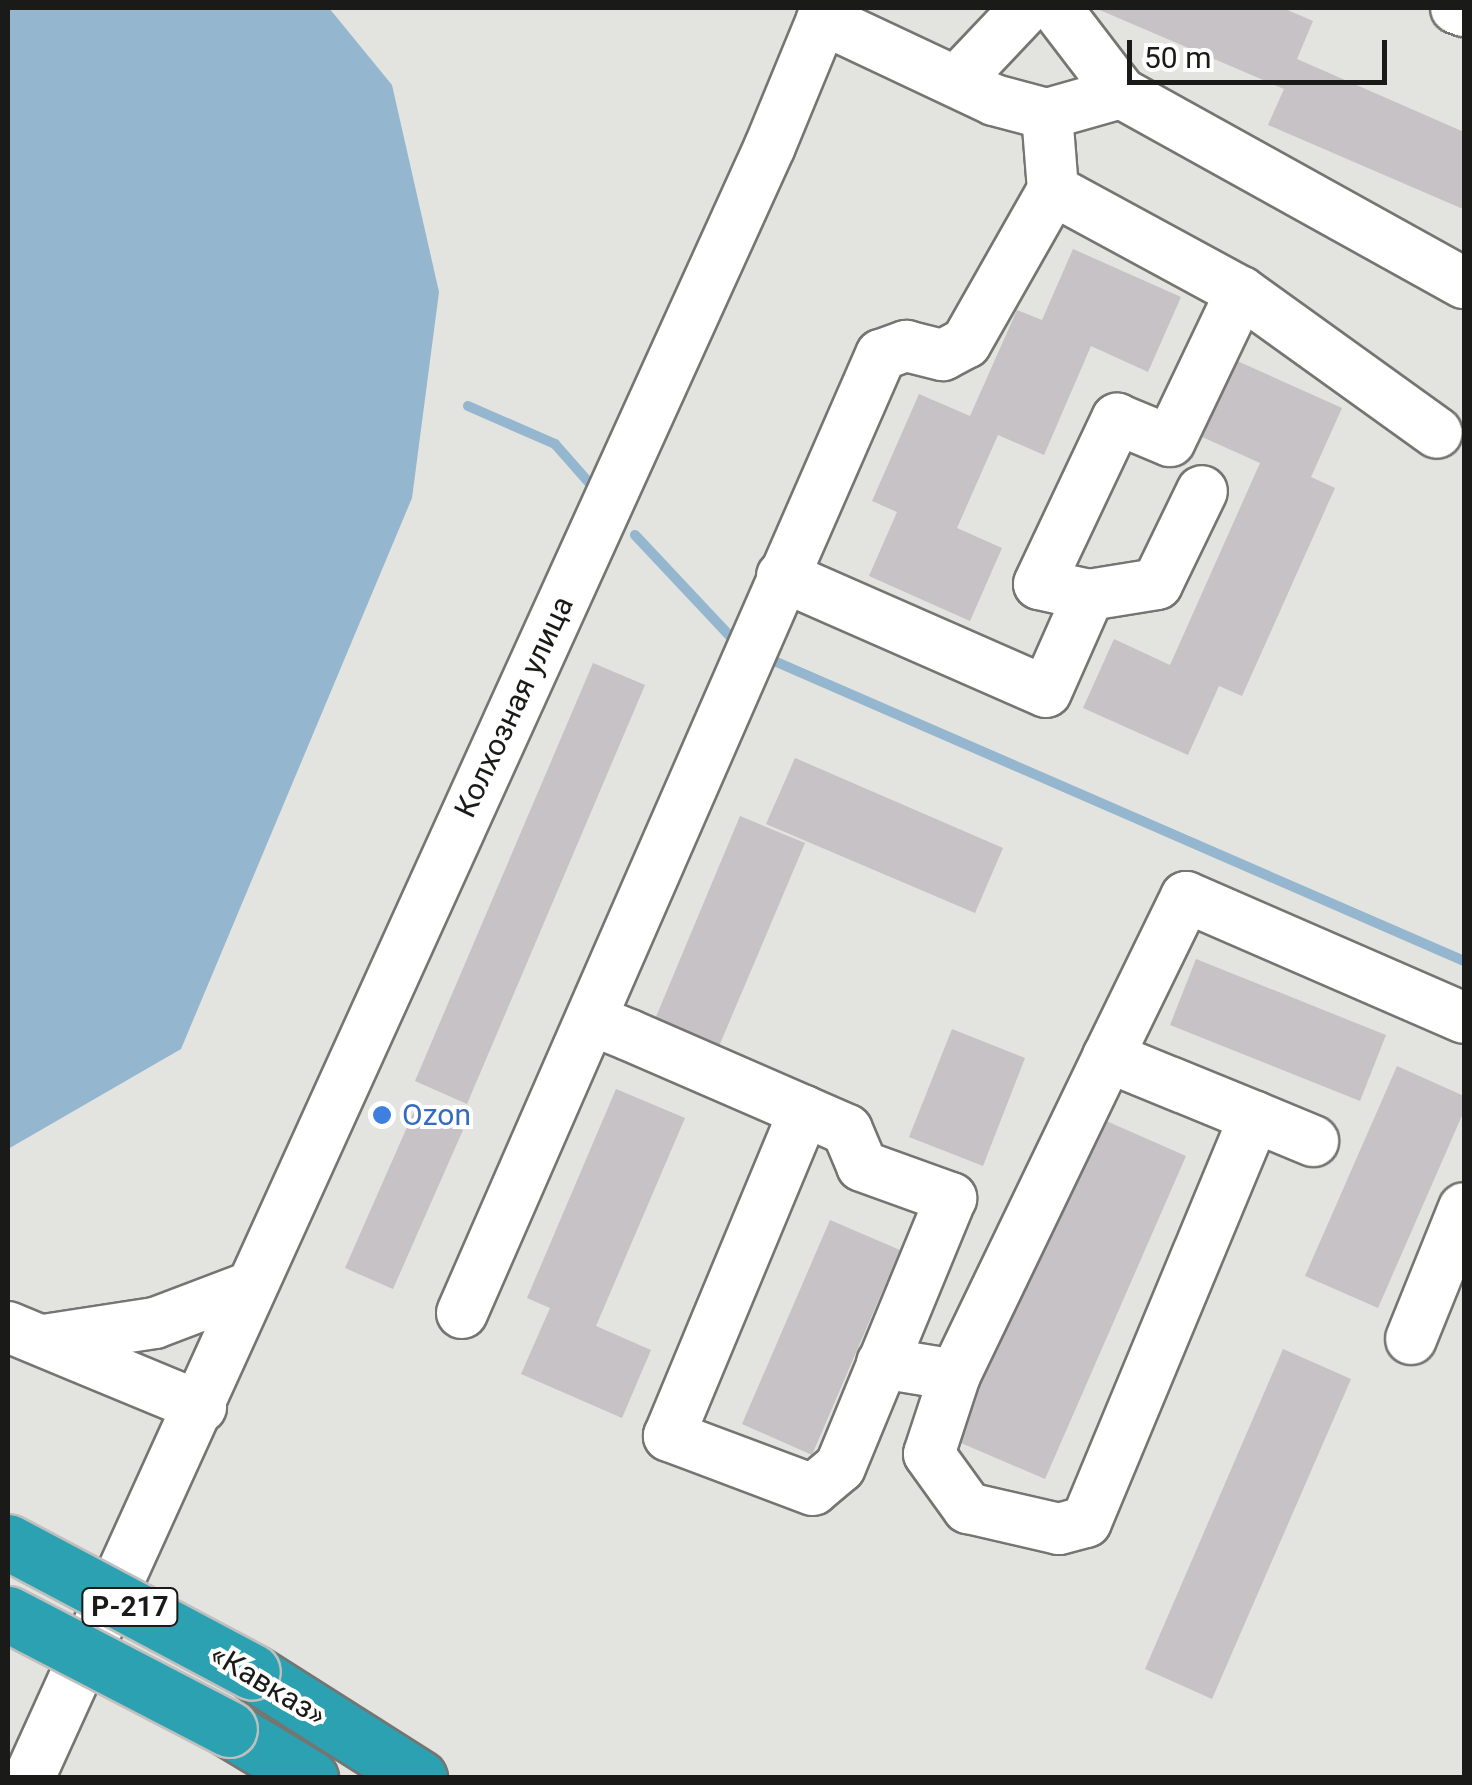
<!DOCTYPE html>
<html>
<head>
<meta charset="utf-8">
<style>
	body { margin:0 }
	#map { position:relative; width:1472px; height:1785px; overflow:hidden; background:#e3e3df; font-family:Roboto,sans-serif }
	div>[style] { position:absolute }
	.water>* { inset:0; background:#94b6cf }
	.stream>* { height:10px; margin:-5px; padding:0 5px; transform-origin:5px; border-radius:5px; background:#94b6cf }
	.building>* { inset:0; background:#c6c2c5 }
	.roads { filter:drop-shadow(2px 0 #757571) drop-shadow(-2px 0 #757571) drop-shadow(0 2px #757571) drop-shadow(0 -2px #757571) }
	.minor>* { height:50px; margin:-25px; padding:0 25px; transform-origin:25px; border-radius:25px; background:#fff }
	.highway>* { height:55px; margin:-27.5px; padding:0 27.5px; transform-origin:27.5px; border-radius:27.5px; background:#2ca1b1 }
	.bridges { filter:drop-shadow(2px 0 #bfbfbe) drop-shadow(-2px 0 #bfbfbe) drop-shadow(0 2px #bfbfbe) drop-shadow(0 -2px #bfbfbe) }
	.highway-bridge>* { height:55px; margin:-27.5px; padding:0 27.5px; transform-origin:27.5px; border-radius:27.5px; background:#2ca1b1 }
	.dots>* { width:28px; height:28px; translate:-50% -50%; box-sizing:border-box; border:5px solid #fff; border-radius:50% }
	span { translate:-50% -50%; white-space:nowrap; text-align:center; line-height:1.15; -webkit-text-stroke:8px #fff; paint-order:stroke }
	.shield-label span { padding:2px 8px; background:#fff; border:2px solid; border-radius:8px; -webkit-text-stroke-width:0 }
	.shield-label { font-size:28px; color:#1a1a18; font-weight:700 }
	.street-label { font-size:30px; color:#1a1a18 }
	.shop-label { font-size:30px; color:#366cbe }
	.left { translate:0 -50%; text-align:left }
	.frame { position:absolute; inset:0; border:10px solid #1a1a18; pointer-events:none }
	.scale { position:absolute; left:1127px; top:40px; width:260px; height:45px; box-sizing:border-box; border:5px solid #1a1a18; border-top:0; padding-left:12px; font-size:30px; line-height:35px; white-space:nowrap; color:#1a1a18; -webkit-text-stroke:8px #fff; paint-order:stroke }
</style>
</head>
<body>
<div id="map">
	<div class="water">
		<i style="clip-path:polygon(8px 8px,329px 8px,392px 85px,439px 292px,412px 498px,181px 1049px,8px 1149px)"></i>
	</div>
	<div class="stream">
		<i style="left:468px;top:406px;width:95px;rotate:23.6deg"></i>
		<i style="left:555px;top:444px;width:55px;rotate:48.7deg"></i>
		<i style="left:635px;top:535px;width:154px;rotate:46.8deg"></i>
		<i style="left:765px;top:657px;width:762px;rotate:23.5deg"></i>
	</div>
	<div class="building">
		<i style="clip-path:polygon(1095px 8px,1283px 8px,1313px 21px,1297px 59px,1464px 132px,1463px 209px,1268px 125px,1284px 89px)"></i>
		<i style="clip-path:polygon(1073px 249px,1181px 297px,1148px 372px,1091px 346px,1044px 455px,998px 435px,957px 528px,1002px 548px,970px 621px,869px 576px,897px 512px,872px 501px,919px 394px,970px 416px,1017px 310px,1042px 320px)"></i>
		<i style="clip-path:polygon(1235px 360px,1342px 408px,1311px 477px,1335px 488px,1242px 696px,1219px 686px,1188px 755px,1083px 708px,1114px 639px,1170px 665px,1260px 463px,1200px 436px)"></i>
		<i style="clip-path:polygon(593px 663px,645px 685px,467px 1104px,415px 1081px)"></i>
		<i style="clip-path:polygon(795px 758px,1003px 848px,975px 913px,766px 824px)"></i>
		<i style="clip-path:polygon(740px 816px,805px 843px,717px 1051px,653px 1024px)"></i>
		<i style="clip-path:polygon(1196px 959px,1386px 1035px,1360px 1101px,1170px 1025px)"></i>
		<i style="clip-path:polygon(952px 1029px,1025px 1058px,983px 1166px,909px 1137px)"></i>
		<i style="clip-path:polygon(1397px 1066px,1464px 1096px,1464px 1111px,1378px 1308px,1305px 1276px)"></i>
		<i style="clip-path:polygon(616px 1089px,685px 1118px,596px 1326px,651px 1350px,622px 1418px,521px 1374px,550px 1308px,527px 1298px)"></i>
		<i style="clip-path:polygon(415px 1109px,463px 1130px,393px 1289px,345px 1268px)"></i>
		<i style="clip-path:polygon(1095px 1116px,1186px 1156px,1045px 1479px,954px 1440px)"></i>
		<i style="clip-path:polygon(830px 1220px,900px 1250px,812px 1455px,742px 1424px)"></i>
		<i style="clip-path:polygon(1283px 1349px,1351px 1379px,1212px 1699px,1145px 1669px)"></i>
	</div>
	<div class="roads">
		<div class="minor">
			<i style="left:1056px;top:8px;width:107px;rotate:52.6deg"></i>
			<i style="left:1456px;top:8px;width:9px;rotate:21deg"></i>
			<i style="left:822px;top:19px;width:190px;rotate:25.2deg"></i>
			<i style="left:994px;top:100px;width:55px;rotate:14.8deg"></i>
			<i style="left:1047px;top:114px;width:77px;rotate:-15.8deg"></i>
			<i style="left:1121px;top:93px;width:392px;rotate:29deg"></i>
			<i style="left:958px;top:80px;width:99px;rotate:-46.6deg"></i>
			<i style="left:1053px;top:190px;width:214px;rotate:28.5deg"></i>
			<i style="left:1241px;top:292px;width:241px;rotate:35.7deg"></i>
			<i style="left:782px;top:576px;width:288px;rotate:23.7deg"></i>
			<i style="left:1046px;top:692px;width:106px;rotate:-66.1deg"></i>
			<i style="left:1089px;top:595px;width:69px;rotate:-9.2deg"></i>
			<i style="left:1157px;top:584px;width:103px;rotate:-64.2deg"></i>
			<i style="left:1089px;top:595px;width:51px;rotate:-167.6deg"></i>
			<i style="left:1039px;top:584px;width:183px;rotate:-64.7deg"></i>
			<i style="left:1117px;top:419px;width:57px;rotate:22.5deg"></i>
			<i style="left:1170px;top:441px;width:165px;rotate:-64.5deg"></i>
			<i style="left:592px;top:1020px;width:40px;rotate:22deg"></i>
			<i style="left:629px;top:1035px;width:191px;rotate:23.5deg"></i>
			<i style="left:804px;top:1111px;width:47px;rotate:23.8deg"></i>
			<i style="left:847px;top:1130px;width:39px;rotate:67deg"></i>
			<i style="left:862px;top:1166px;width:95px;rotate:19.8deg"></i>
			<i style="left:951px;top:1198px;width:291px;rotate:112.4deg"></i>
			<i style="left:840px;top:1467px;width:35px;rotate:140deg"></i>
			<i style="left:813px;top:1490px;width:154px;rotate:-159.4deg"></i>
			<i style="left:669px;top:1436px;width:352px;rotate:-67.4deg"></i>
			<i style="left:1108px;top:1057px;width:178px;rotate:-64deg"></i>
			<i style="left:1186px;top:897px;width:303px;rotate:23.5deg"></i>
			<i style="left:1255px;top:1117px;width:63px;rotate:22.5deg"></i>
			<i style="left:462px;top:1313px;width:1046px;rotate:-66.38deg"></i>
			<i style="left:881px;top:355px;width:27px;rotate:-20deg"></i>
			<i style="left:906px;top:346px;width:38px;rotate:14deg"></i>
			<i style="left:943px;top:355px;width:26px;rotate:-28deg"></i>
			<i style="left:966px;top:343px;width:176px;rotate:-60.4deg"></i>
			<i style="left:1053px;top:190px;width:76px;rotate:-94.5deg"></i>
			<i style="left:8px;top:1327px;width:209px;rotate:22.5deg"></i>
			<i style="left:1411px;top:1339px;width:141px;rotate:-68deg"></i>
			<i style="left:44px;top:1340px;width:112px;rotate:-8.7deg"></i>
			<i style="left:155px;top:1323px;width:102px;rotate:-20.8deg"></i>
			<i style="left:882px;top:1363px;width:74px;rotate:9.3deg"></i>
			<i style="left:955px;top:1375px;width:83px;rotate:108.2deg"></i>
			<i style="left:929px;top:1454px;width:67px;rotate:54.2deg"></i>
			<i style="left:968px;top:1508px;width:93px;rotate:13deg"></i>
			<i style="left:1059px;top:1529px;width:28px;rotate:-15deg"></i>
			<i style="left:1086px;top:1522px;width:439px;rotate:-67.4deg"></i>
			<i style="left:1255px;top:1117px;width:159px;rotate:-157.8deg"></i>
			<i style="left:1108px;top:1057px;width:353px;rotate:115.7deg"></i>
			<i style="left:29px;top:1778px;width:1792px;rotate:-65.58deg"></i>
			<i style="left:770px;top:146px;width:149px;rotate:-67.6deg"></i>
		</div>
		<div class="highway">
			<i style="left:252px;top:1672px;width:198px;rotate:32.4deg"></i>
			<i style="left:229px;top:1729px;width:95px;rotate:31.2deg"></i>
		</div>
	</div>
	<div class="bridges">
		<div class="highway-bridge">
			<i style="left:8px;top:1542px;width:276px;rotate:28deg"></i>
			<i style="left:8px;top:1614px;width:249px;rotate:27.5deg"></i>
		</div>
	</div>
	<div class="dots">
		<i style="left:382px;top:1115px;background:#3f7fe0"></i>
	</div>
	<div class="shield-label">
		<span style="left:130px;top:1607px">Р-217</span>
	</div>
	<div class="street-label">
		<span style="left:514px;top:707px;rotate:-65deg">Колхозная улица</span>
		<span style="left:268px;top:1685px;rotate:31deg">«Кавказ»</span>
	</div>
	<div class="shop-label">
		<span class="left" style="left:402px;top:1115px">Ozon</span>
	</div>
	<div class="frame"></div>
	<div class="scale">50 m</div>
</div>
</body>
</html>
